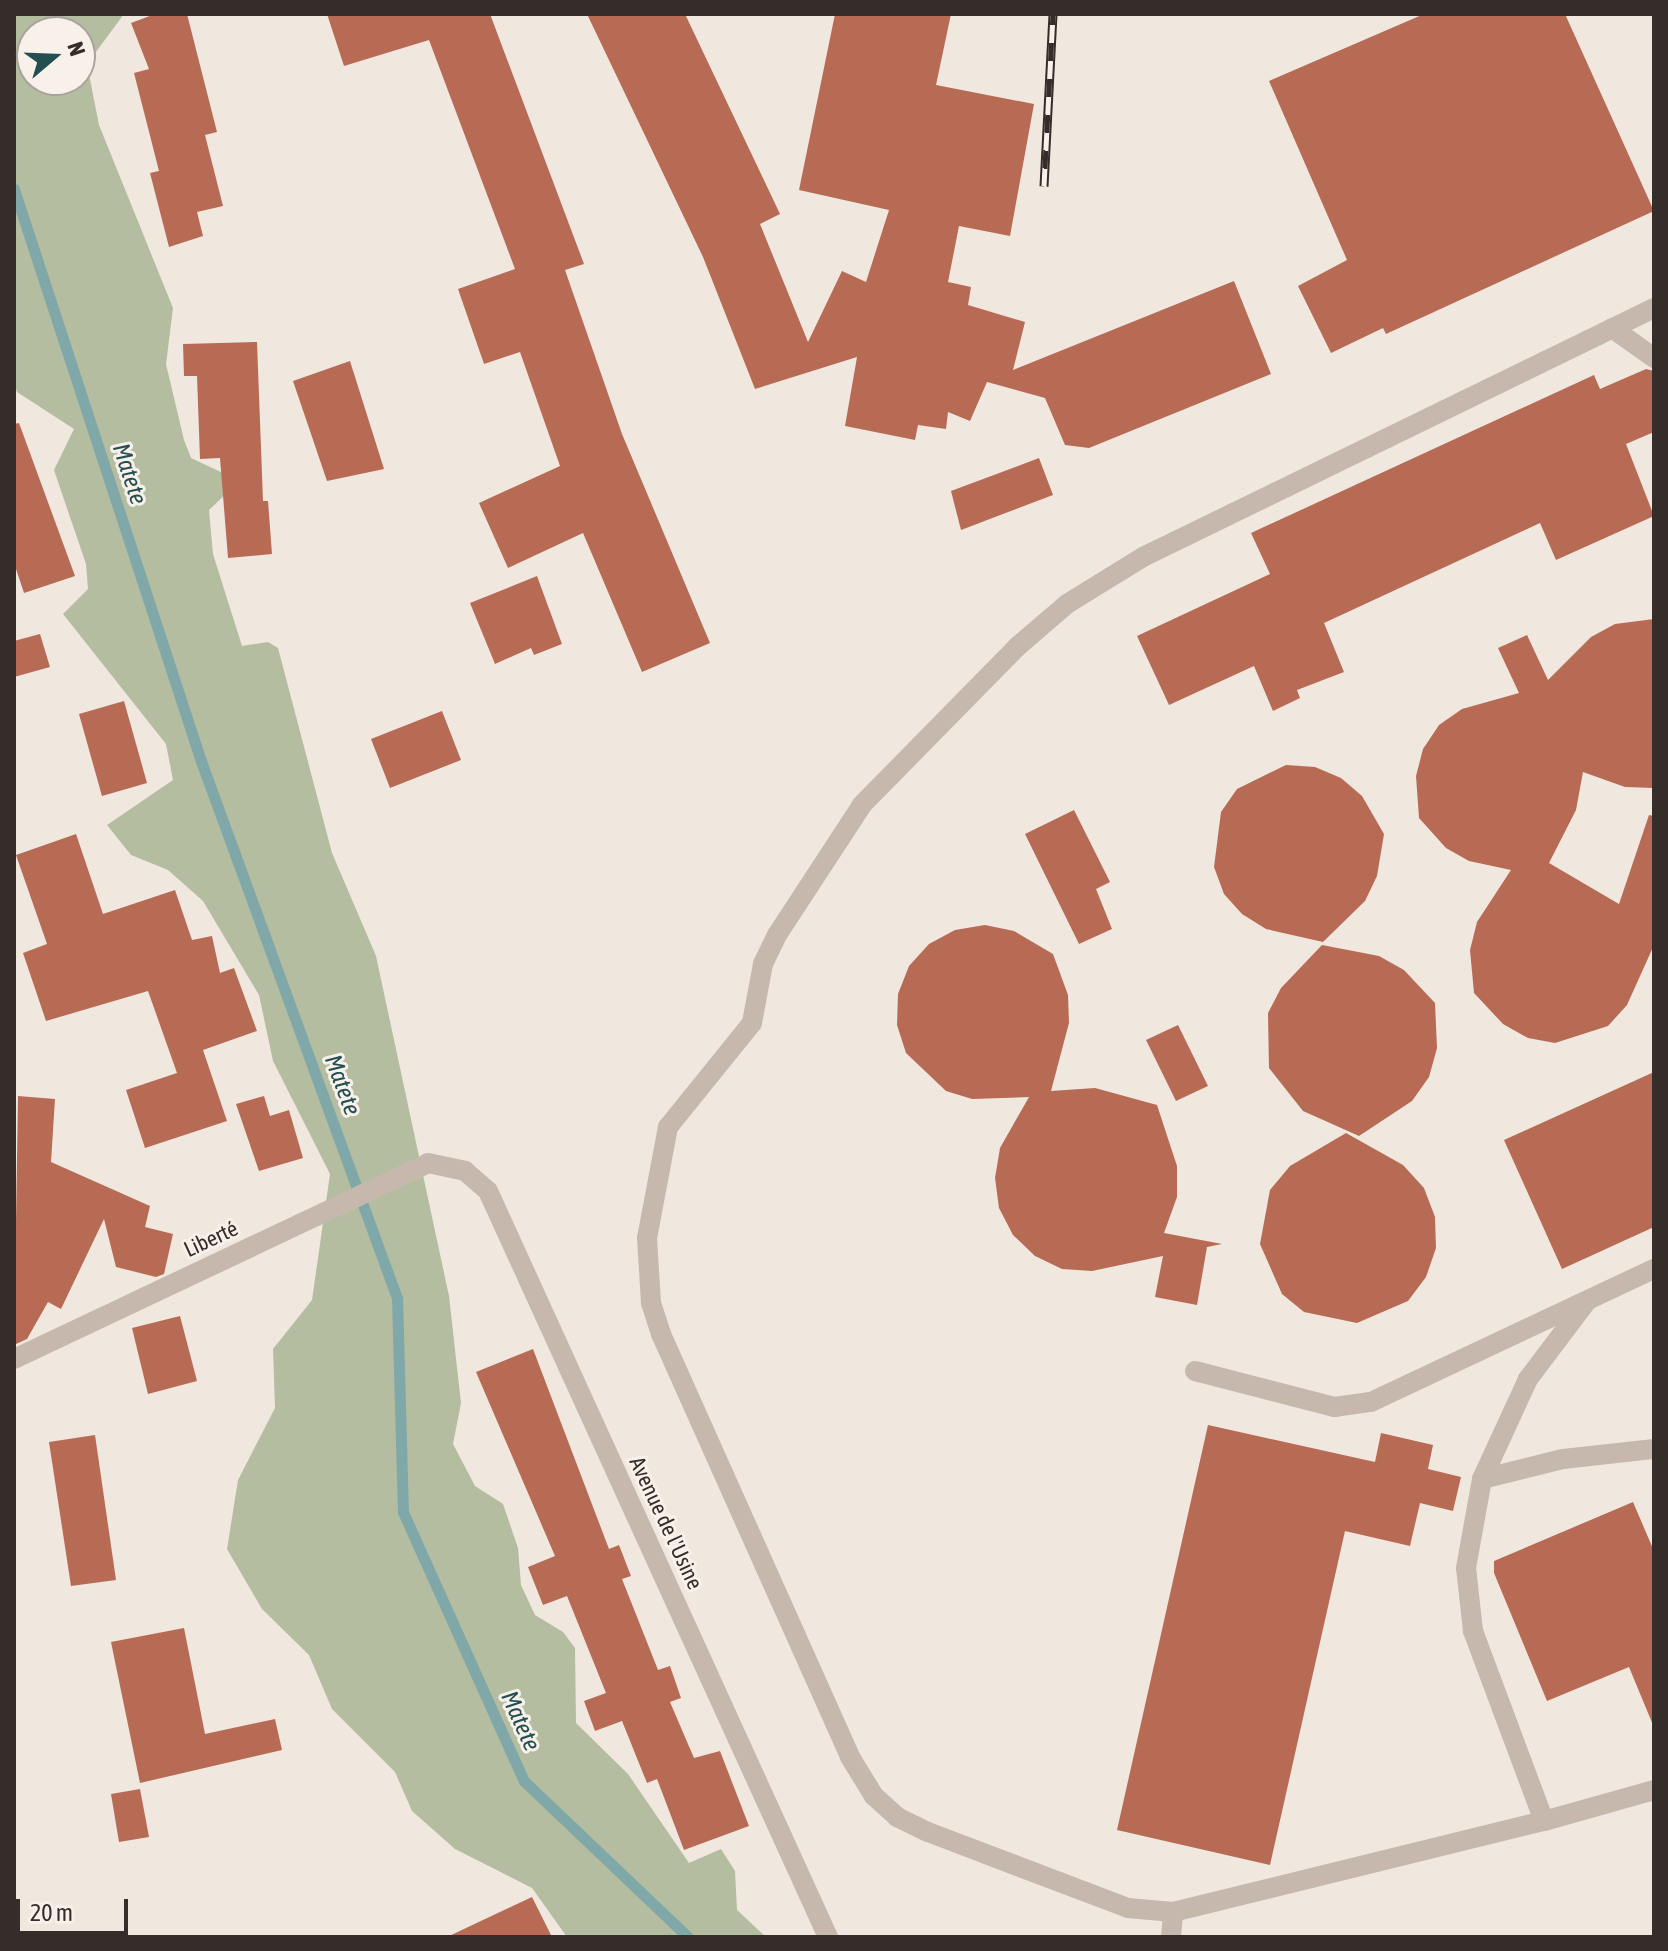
<!DOCTYPE html>
<html>
<head>
<meta charset="utf-8">
<style>
	body { margin:0 }
	#map { position:relative; width:1668px; height:1951px; overflow:hidden; background:#f0e7df; font-family:"Asap Condensed",sans-serif }
	div>[style] { position:absolute }
	.green>* { inset:0; background:#b4bda0 }
	.stream>* { height:11px; margin:-5.5px; padding:0 5.5px; transform-origin:5.5px; border-radius:5.5px; background:#81a8a9 }
	.building>* { inset:0; background:#b76b55 }
	.minor>* { height:20px; margin:-10px; padding:0 10px; transform-origin:10px; border-radius:10px; background:#c6b8ac }
	.rail>* { height:9px; margin-top:-4.5px; transform-origin:0; background:repeating-linear-gradient(90deg,#f8f1ea 0 18px,#352d2a 0 36px); box-sizing:border-box; border-block:2px solid #352d2a }
	span { translate:-50% -50%; white-space:nowrap; text-align:center; line-height:1.15; -webkit-text-stroke:6px #f8f1ea; paint-order:stroke }
	.street-label { font-size:22px; color:#352d2a }
	.water-label { font-size:24px; color:#244f52; font-style:italic }
	.frame { position:absolute; inset:0; border:16px solid #352d2a; pointer-events:none }
	.north { position:absolute; left:16px; top:16px; width:80px; height:80px; box-sizing:border-box; background:#f8f1ea; border:2px solid #aaa39d; border-radius:50%; rotate:71deg; font-size:22px; font-weight:700; line-height:32px; text-align:center; color:#352d2a }
	.north::after { content:''; display:block; margin:auto; width:28px; height:36px; background:#244f52; clip-path:polygon(50% 0,100% 100%,50% 72%,0 100%) }
	.scale { position:absolute; left:16px; top:1899px; width:112px; height:36px; box-sizing:border-box; border:4px solid #352d2a; border-top:0; padding-left:10px; font-size:24px; line-height:28px; white-space:nowrap; color:#352d2a; -webkit-text-stroke:6px #f8f1ea; paint-order:stroke }
</style>
</head>
<body>
<div id="map">
	<div class="green">
		<i style="clip-path:polygon(evenodd,14px 14px,124px 14px,87px 64px,99px 125px,173px 308px,166px 364px,184px 440px,191px 458px,223px 473px,230px 490px,209px 510px,213px 554px,242px 646px,268px 642px,278px 648px,332px 853px,376px 956px,449px 1296px,461px 1403px,453px 1444px,475px 1486px,503px 1504px,518px 1548px,521px 1585px,535px 1615px,563px 1632px,575px 1648px,576px 1723px,628px 1774px,689px 1863px,721px 1849px,735px 1871px,737px 1910px,766px 1937px,567px 1937px,532px 1888px,455px 1849px,412px 1811px,395px 1772px,332px 1709px,309px 1655px,262px 1609px,227px 1549px,238px 1480px,275px 1408px,273px 1349px,312px 1300px,330px 1174px,273px 1061px,259px 995px,203px 901px,168px 870px,131px 855px,107px 825px,173px 780px,166px 744px,63px 614px,88px 589px,86px 564px,54px 470px,74px 429px,17px 392px,14px 382px,14px 14px,32px 32px,80px 32px,80px 80px,32px 80px,32px 32px)"></i>
	</div>
	<div class="stream">
		<i style="left:14px;top:189px;width:602px;rotate:71.9deg"></i>
		<i style="left:201px;top:761px;width:572px;rotate:69.95deg"></i>
		<i style="left:397px;top:1298px;width:214px;rotate:88.4deg"></i>
		<i style="left:403px;top:1512px;width:295px;rotate:65.8deg"></i>
		<i style="left:524px;top:1781px;width:226px;rotate:43.6deg"></i>
	</div>
	<div class="building">
		<i style="clip-path:polygon(155px 14px,187px 14px,217px 132px,205px 135px,223px 206px,197px 212px,203px 236px,169px 247px,150px 173px,159px 171px,134px 73px,149px 69px,131px 23px)"></i>
		<i style="clip-path:polygon(327px 14px,490px 14px,584px 264px,565px 270px,622px 434px,710px 643px,642px 672px,583px 533px,508px 568px,479px 503px,560px 466px,520px 352px,484px 364px,458px 289px,515px 269px,429px 40px,344px 66px)"></i>
		<i style="clip-path:polygon(587px 14px,685px 14px,780px 214px,760px 224px,808px 342px,842px 271px,866px 282px,889px 210px,799px 190px,835px 14px,951px 14px,936px 85px,1034px 104px,1010px 236px,959px 226px,948px 282px,971px 287px,968px 305px,1025px 322px,1013px 370px,1234px 281px,1271px 374px,1089px 448px,1065px 445px,1045px 398px,987px 382px,970px 421px,948px 412px,946px 429px,918px 425px,915px 440px,845px 426px,857px 357px,755px 389px,703px 257px)"></i>
		<i style="clip-path:polygon(1424px 14px,1565px 14px,1654px 211px,1386px 334px,1383px 328px,1331px 353px,1298px 286px,1347px 260px,1269px 81px)"></i>
		<i style="clip-path:polygon(257px 342px,263px 501px,268px 501px,272px 554px,228px 558px,220px 458px,200px 459px,197px 376px,184px 376px,183px 344px)"></i>
		<i style="clip-path:polygon(350px 361px,384px 469px,327px 481px,293px 381px)"></i>
		<i style="clip-path:polygon(1646px 369px,1654px 371px,1654px 432px,1626px 444px,1654px 516px,1556px 560px,1540px 523px,1324px 623px,1344px 672px,1297px 690px,1300px 698px,1273px 711px,1254px 666px,1169px 705px,1137px 636px,1270px 574px,1251px 533px,1594px 375px,1600px 389px)"></i>
		<i style="clip-path:polygon(19px 423px,75px 576px,24px 593px,14px 563px,14px 424px)"></i>
		<i style="clip-path:polygon(1039px 458px,1053px 495px,961px 530px,951px 491px)"></i>
		<i style="clip-path:polygon(537px 576px,562px 644px,534px 655px,531px 648px,495px 664px,470px 603px)"></i>
		<i style="clip-path:polygon(1654px 619px,1654px 788px,1625px 787px,1583px 772px,1576px 810px,1549px 863px,1619px 904px,1649px 815px,1654px 816px,1654px 945px,1627px 1005px,1608px 1026px,1555px 1043px,1528px 1038px,1503px 1024px,1474px 993px,1470px 950px,1477px 922px,1511px 870px,1469px 861px,1446px 848px,1419px 818px,1416px 776px,1423px 749px,1439px 725px,1462px 709px,1519px 693px,1498px 648px,1527px 635px,1548px 680px,1591px 637px,1615px 624px)"></i>
		<i style="clip-path:polygon(40px 634px,50px 667px,14px 677px,14px 641px)"></i>
		<i style="clip-path:polygon(124px 701px,147px 783px,102px 796px,79px 714px)"></i>
		<i style="clip-path:polygon(442px 711px,461px 760px,390px 788px,371px 739px)"></i>
		<i style="clip-path:polygon(1286px 765px,1315px 767px,1341px 778px,1362px 796px,1384px 834px,1377px 876px,1365px 901px,1323px 942px,1266px 929px,1242px 914px,1224px 894px,1214px 867px,1221px 812px,1237px 789px)"></i>
		<i style="clip-path:polygon(1074px 810px,1110px 882px,1096px 889px,1112px 929px,1079px 944px,1025px 834px)"></i>
		<i style="clip-path:polygon(76px 834px,103px 914px,175px 890px,192px 940px,212px 936px,220px 973px,234px 968px,257px 1031px,203px 1050px,227px 1121px,145px 1148px,126px 1090px,177px 1073px,148px 991px,46px 1021px,23px 953px,47px 944px,16px 855px)"></i>
		<i style="clip-path:polygon(985px 925px,1014px 931px,1053px 954px,1068px 995px,1069px 1023px,1051px 1091px,1095px 1088px,1157px 1105px,1177px 1166px,1177px 1197px,1164px 1233px,1222px 1244px,1207px 1247px,1197px 1305px,1155px 1297px,1163px 1256px,1092px 1271px,1062px 1269px,1035px 1256px,1013px 1235px,999px 1208px,995px 1178px,1000px 1148px,1029px 1097px,972px 1099px,946px 1091px,906px 1053px,897px 1025px,898px 994px,909px 966px,929px 944px,955px 930px)"></i>
		<i style="clip-path:polygon(1322px 945px,1379px 956px,1404px 970px,1435px 1003px,1437px 1048px,1429px 1077px,1412px 1101px,1359px 1136px,1303px 1111px,1269px 1068px,1268px 1013px,1281px 988px)"></i>
		<i style="clip-path:polygon(1178px 1025px,1208px 1086px,1176px 1101px,1146px 1040px)"></i>
		<i style="clip-path:polygon(1654px 1072px,1654px 1227px,1562px 1269px,1504px 1140px)"></i>
		<i style="clip-path:polygon(18px 1096px,55px 1099px,51px 1162px,150px 1206px,145px 1227px,173px 1234px,164px 1274px,156px 1277px,116px 1267px,104px 1219px,61px 1309px,48px 1302px,27px 1339px,14px 1345px)"></i>
		<i style="clip-path:polygon(264px 1096px,270px 1116px,289px 1110px,303px 1158px,259px 1171px,236px 1104px)"></i>
		<i style="clip-path:polygon(1346px 1133px,1403px 1165px,1424px 1188px,1435px 1217px,1436px 1248px,1426px 1277px,1408px 1301px,1357px 1323px,1304px 1312px,1282px 1294px,1260px 1244px,1270px 1190px,1290px 1166px)"></i>
		<i style="clip-path:polygon(180px 1316px,197px 1381px,148px 1394px,132px 1328px)"></i>
		<i style="clip-path:polygon(533px 1349px,609px 1549px,619px 1545px,631px 1576px,622px 1579px,658px 1670px,670px 1666px,681px 1698px,670px 1702px,694px 1758px,720px 1751px,749px 1826px,684px 1850px,657px 1779px,647px 1783px,622px 1721px,595px 1731px,584px 1701px,606px 1693px,567px 1596px,543px 1605px,528px 1567px,555px 1556px,476px 1372px)"></i>
		<i style="clip-path:polygon(1208px 1425px,1375px 1462px,1381px 1433px,1433px 1445px,1428px 1469px,1461px 1477px,1453px 1511px,1420px 1503px,1410px 1546px,1345px 1531px,1270px 1865px,1117px 1830px)"></i>
		<i style="clip-path:polygon(95px 1435px,116px 1580px,71px 1586px,49px 1442px)"></i>
		<i style="clip-path:polygon(1633px 1502px,1654px 1551px,1653px 1725px,1629px 1667px,1547px 1701px,1494px 1573px,1494px 1561px)"></i>
		<i style="clip-path:polygon(184px 1628px,205px 1734px,275px 1719px,282px 1750px,140px 1783px,111px 1642px)"></i>
		<i style="clip-path:polygon(140px 1789px,149px 1837px,119px 1842px,111px 1794px)"></i>
		<i style="clip-path:polygon(532px 1897px,552px 1937px,447px 1937px)"></i>
	</div>
	<div class="minor">
		<i style="left:1654px;top:308px;width:568px;rotate:154.02deg"></i>
		<i style="left:1143px;top:557px;width:89px;rotate:148.3deg"></i>
		<i style="left:1067px;top:604px;width:65px;rotate:139.4deg"></i>
		<i style="left:1018px;top:646px;width:223px;rotate:134.5deg"></i>
		<i style="left:862px;top:805px;width:155px;rotate:123.2deg"></i>
		<i style="left:777px;top:935px;width:32px;rotate:116deg"></i>
		<i style="left:763px;top:964px;width:60px;rotate:100.6deg"></i>
		<i style="left:752px;top:1023px;width:134px;rotate:128.9deg"></i>
		<i style="left:668px;top:1127px;width:113px;rotate:100.7deg"></i>
		<i style="left:647px;top:1238px;width:65px;rotate:86.5deg"></i>
		<i style="left:651px;top:1303px;width:33px;rotate:72deg"></i>
		<i style="left:661px;top:1334px;width:463px;rotate:65.9deg"></i>
		<i style="left:850px;top:1757px;width:46px;rotate:58.4deg"></i>
		<i style="left:874px;top:1796px;width:31px;rotate:42deg"></i>
		<i style="left:897px;top:1817px;width:34px;rotate:26deg"></i>
		<i style="left:928px;top:1832px;width:214px;rotate:20.8deg"></i>
		<i style="left:1128px;top:1908px;width:45px;rotate:5.1deg"></i>
		<i style="left:1173px;top:1912px;width:382px;rotate:-13.8deg"></i>
		<i style="left:1544px;top:1821px;width:203px;rotate:-110.5deg"></i>
		<i style="left:1473px;top:1631px;width:63px;rotate:-96.3deg"></i>
		<i style="left:1466px;top:1568px;width:90px;rotate:-79.8deg"></i>
		<i style="left:1482px;top:1479px;width:83px;rotate:-13.9deg"></i>
		<i style="left:1563px;top:1459px;width:92px;rotate:-6.3deg"></i>
		<i style="left:1612px;top:328px;width:52px;rotate:35.5deg"></i>
		<i style="left:14px;top:1359px;width:458px;rotate:-25.3deg"></i>
		<i style="left:428px;top:1163px;width:38px;rotate:12deg"></i>
		<i style="left:465px;top:1171px;width:30px;rotate:41deg"></i>
		<i style="left:488px;top:1191px;width:820px;rotate:65.5deg"></i>
		<i style="left:1195px;top:1371px;width:144px;rotate:14.5deg"></i>
		<i style="left:1334px;top:1407px;width:37px;rotate:-8deg"></i>
		<i style="left:1371px;top:1402px;width:313px;rotate:-25.2deg"></i>
		<i style="left:1482px;top:1479px;width:110px;rotate:-65.3deg"></i>
		<i style="left:1528px;top:1379px;width:98px;rotate:-52.9deg"></i>
		<i style="left:1544px;top:1821px;width:114px;rotate:-15.7deg"></i>
		<i style="left:1171px;top:1937px;width:25px;rotate:-85deg"></i>
	</div>
	<div class="rail">
		<i style="left:1044px;top:186px;width:172px;rotate:-87deg"></i>
	</div>
	<div class="street-label">
		<span style="left:211px;top:1239px;rotate:-25deg">Liberté</span>
		<span style="left:666px;top:1523px;rotate:65deg">Avenue de l'Usine</span>
	</div>
	<div class="water-label">
		<span style="left:130px;top:474px;rotate:72deg">Matete</span>
		<span style="left:343px;top:1085px;rotate:70deg">Matete</span>
		<span style="left:521px;top:1721px;rotate:66deg">Matete</span>
	</div>
	<div class="frame"></div>
	<div class="north">N</div>
	<div class="scale">20 m</div>
</div>
</body>
</html>
